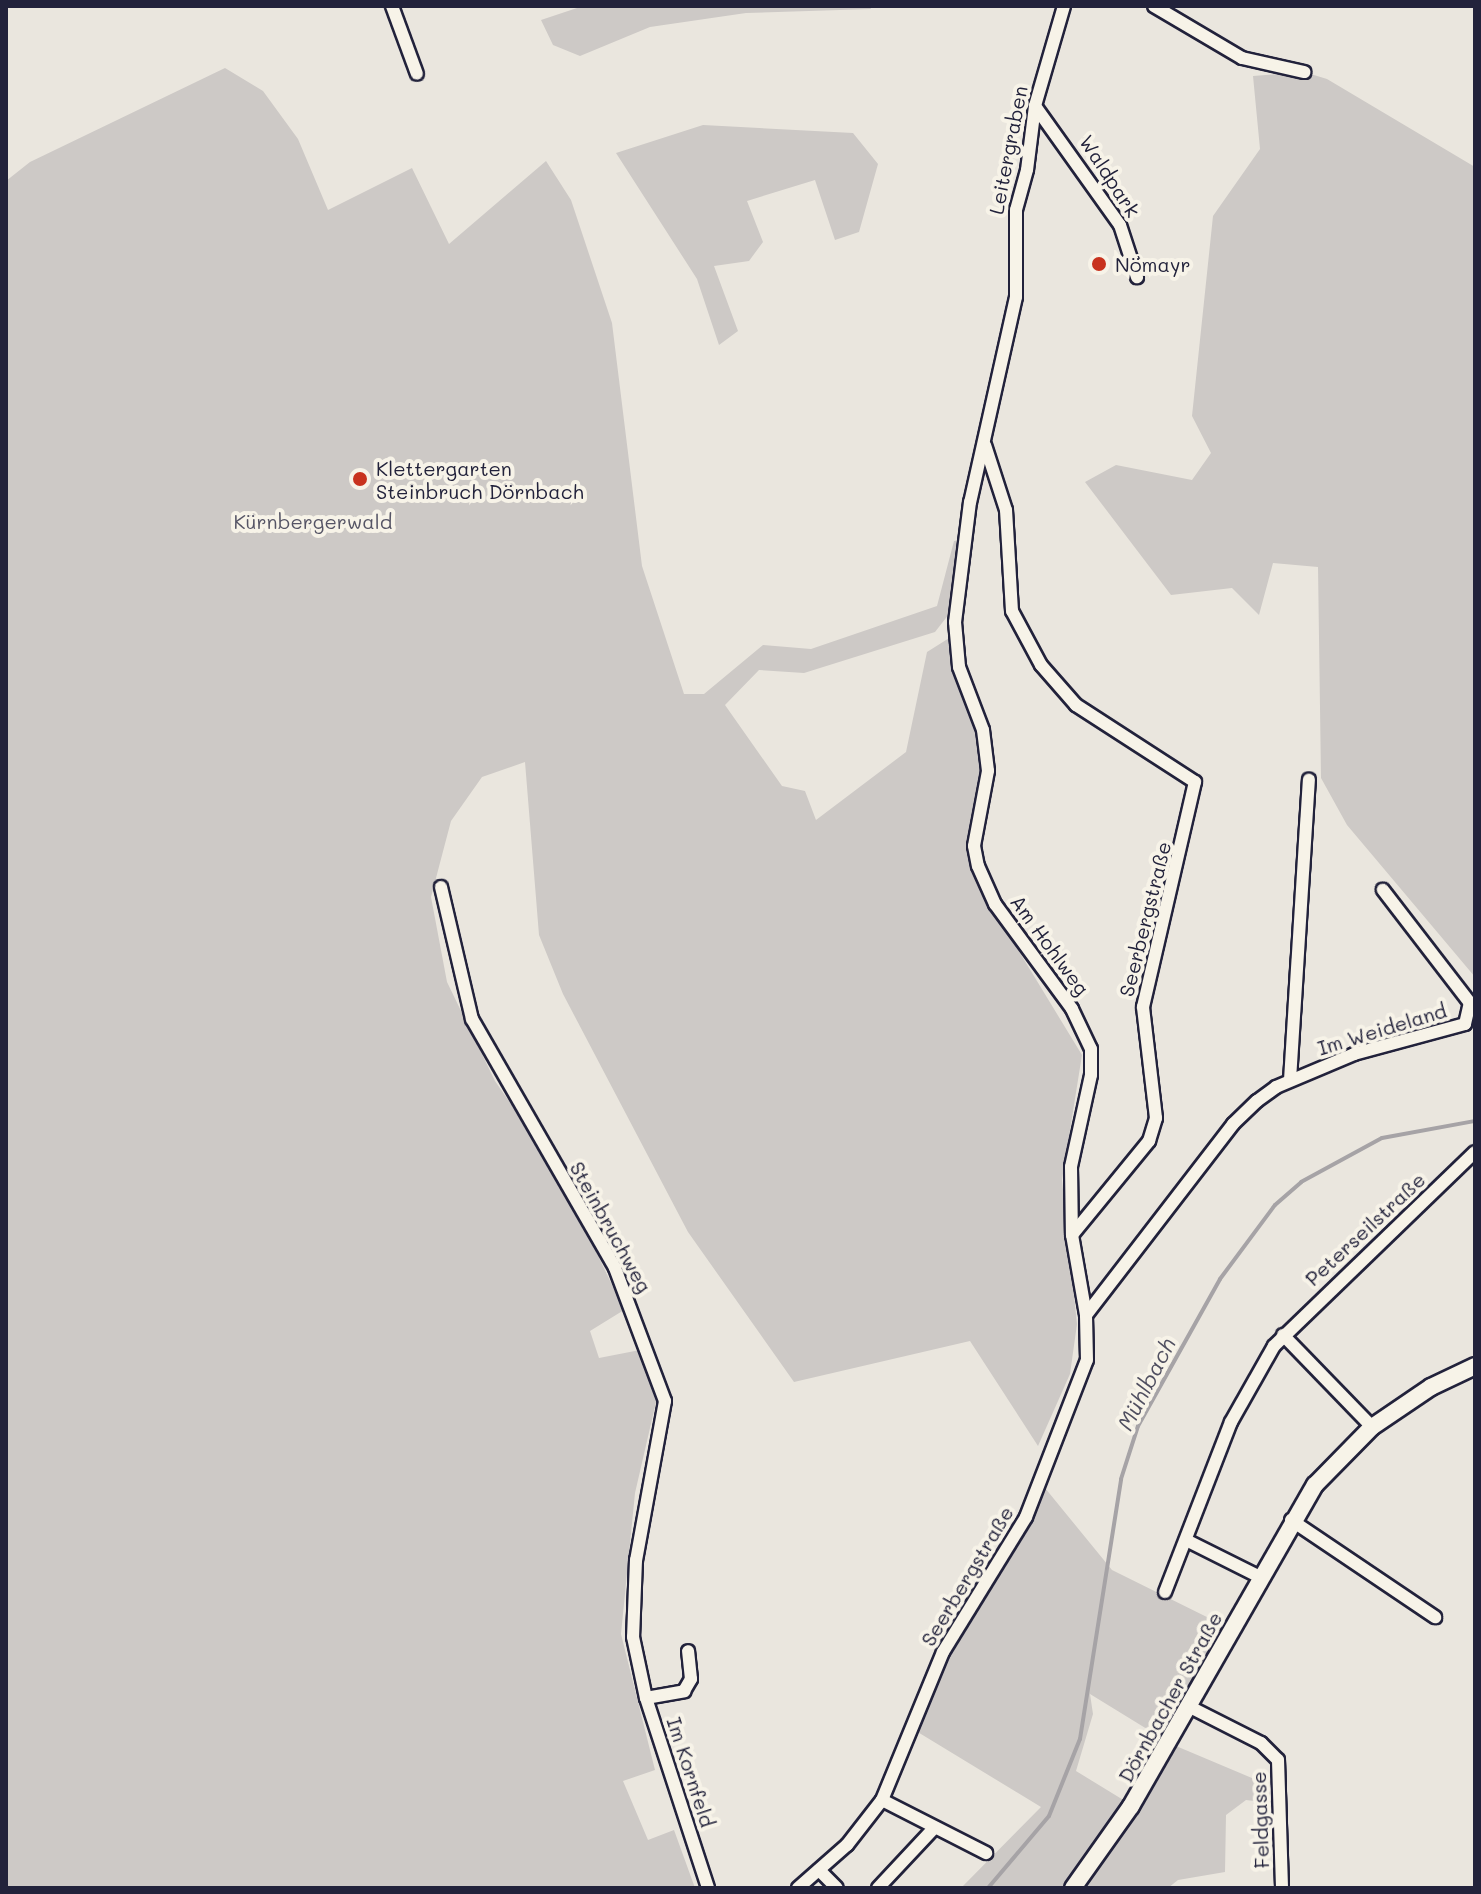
<!DOCTYPE html>
<html>
<head>
<meta charset="utf-8">
<style>
	body { margin:0 }
	#map { position:relative; width:1481px; height:1894px; overflow:hidden; background:#eae6de; font-family:Mali,sans-serif }
	div>[style] { position:absolute }
	.green>* { inset:0; background:#cdc9c6 }
	.stream>* { height:4px; margin:-2px; padding:0 2px; transform-origin:2px; border-radius:2px; background:#a6a3a6 }
	.roads { filter:drop-shadow(2px 0 #22223b) drop-shadow(-2px 0 #22223b) drop-shadow(0 2px #22223b) drop-shadow(0 -2px #22223b) }
	.minor>* { height:12px; margin:-6px; padding:0 6px; transform-origin:6px; border-radius:6px; background:#f7f3e8 }
	.tertiary>* { height:16px; margin:-8px; padding:0 8px; transform-origin:8px; border-radius:8px; background:#f7f3e8 }
	.dots>* { width:22px; height:22px; translate:-50% -50%; box-sizing:border-box; border:4px solid #f7f3e8; border-radius:50% }
	span { translate:-50% -50%; white-space:nowrap; text-align:center; line-height:1.15; -webkit-text-stroke:8px #f7f3e8; paint-order:stroke }
	.street-label { font-size:20px; color:#22223b }
	.poi-label { font-size:20px; color:#22223b }
	.left { translate:0 -50%; text-align:left }
	.park-label { font-size:20px; color:#555465 }
	.water-label { font-size:22px; color:#504f60; font-style:italic }
	.frame { position:absolute; inset:0; border:8px solid #22223b; pointer-events:none }
</style>
</head>
<body>
<div id="map">
	<div class="green">
		<i style="clip-path:polygon(583px 6px,870px 6px,871px 9px,746px 13px,650px 27px,580px 56px,553px 45px,541px 20px)"></i>
		<i style="clip-path:polygon(225px 68px,263px 91px,298px 139px,328px 210px,412px 168px,449px 244px,546px 161px,571px 200px,612px 323px,642px 566px,684px 694px,704px 694px,763px 645px,811px 649px,937px 606px,954px 541px,959px 540px,949px 614px,935px 632px,804px 673px,759px 670px,725px 705px,782px 786px,805px 791px,816px 820px,906px 752px,927px 652px,954px 635px,981px 752px,982px 781px,968px 833px,973px 876px,1082px 1055px,1062px 1180px,1077px 1324px,1070px 1374px,1038px 1446px,970px 1341px,794px 1382px,688px 1232px,563px 994px,539px 935px,525px 762px,482px 777px,451px 821px,431px 897px,447px 982px,495px 1081px,558px 1172px,624px 1310px,590px 1331px,599px 1358px,640px 1350px,656px 1402px,635px 1493px,621px 1634px,655px 1770px,623px 1781px,648px 1840px,674px 1830px,695px 1888px,6px 1888px,6px 181px,30px 162px)"></i>
		<i style="clip-path:polygon(1304px 72px,1327px 79px,1475px 167px,1475px 977px,1347px 825px,1321px 778px,1318px 567px,1273px 563px,1259px 615px,1232px 588px,1171px 595px,1085px 482px,1116px 465px,1192px 480px,1211px 453px,1192px 416px,1213px 216px,1260px 149px,1253px 76px)"></i>
		<i style="clip-path:polygon(703px 125px,853px 133px,878px 164px,859px 232px,835px 240px,815px 180px,747px 201px,763px 242px,749px 261px,714px 266px,738px 331px,719px 345px,697px 279px,616px 153px)"></i>
		<i style="clip-path:polygon(1045px 1488px,1112px 1570px,1225px 1626px,1160px 1737px,1090px 1694px,1093px 1714px,1076px 1771px,1125px 1801px,1062px 1888px,961px 1888px,1041px 1807px,916px 1731px,947px 1660px,1006px 1564px)"></i>
		<i style="clip-path:polygon(1176px 1746px,1278px 1789px,1278px 1822px,1259px 1816px,1254px 1801px,1246px 1800px,1226px 1815px,1225px 1872px,1178px 1880px,1168px 1888px,1081px 1888px)"></i>
	</div>
	<div class="stream">
		<i style="left:988px;top:1888px;width:94px;rotate:-49.7deg"></i>
		<i style="left:1049px;top:1816px;width:83px;rotate:-68.1deg"></i>
		<i style="left:1080px;top:1739px;width:263px;rotate:-81deg"></i>
		<i style="left:1121px;top:1479px;width:56px;rotate:-72.2deg"></i>
		<i style="left:1138px;top:1426px;width:168px;rotate:-60.8deg"></i>
		<i style="left:1220px;top:1279px;width:92px;rotate:-53.4deg"></i>
		<i style="left:1275px;top:1205px;width:35px;rotate:-41deg"></i>
		<i style="left:1301px;top:1182px;width:92px;rotate:-28.5deg"></i>
		<i style="left:1382px;top:1138px;width:95px;rotate:-10.4deg"></i>
	</div>
	<div class="roads">
		<div class="minor">
			<i style="left:392px;top:6px;width:72px;rotate:69.8deg"></i>
			<i style="left:1064px;top:6px;width:104px;rotate:106.2deg"></i>
			<i style="left:1035px;top:106px;width:64px;rotate:97.1deg"></i>
			<i style="left:1027px;top:170px;width:41px;rotate:105.4deg"></i>
			<i style="left:1016px;top:210px;width:87px;rotate:90deg"></i>
			<i style="left:1016px;top:297px;width:210px;rotate:102.6deg"></i>
			<i style="left:970px;top:502px;width:121px;rotate:97.1deg"></i>
			<i style="left:955px;top:622px;width:45px;rotate:84.9deg"></i>
			<i style="left:959px;top:667px;width:67px;rotate:69.1deg"></i>
			<i style="left:983px;top:730px;width:41px;rotate:83deg"></i>
			<i style="left:988px;top:771px;width:76px;rotate:100.6deg"></i>
			<i style="left:974px;top:846px;width:20px;rotate:79deg"></i>
			<i style="left:978px;top:866px;width:42px;rotate:65.9deg"></i>
			<i style="left:995px;top:904px;width:130px;rotate:53.7deg"></i>
			<i style="left:1072px;top:1009px;width:44px;rotate:64.6deg"></i>
			<i style="left:1091px;top:1049px;width:26px;rotate:90deg"></i>
			<i style="left:1091px;top:1075px;width:94px;rotate:102.3deg"></i>
			<i style="left:1071px;top:1167px;width:68px;rotate:89.2deg"></i>
			<i style="left:1154px;top:6px;width:102px;rotate:30.6deg"></i>
			<i style="left:1242px;top:58px;width:64px;rotate:12.7deg"></i>
			<i style="left:1035px;top:106px;width:146px;rotate:54.5deg"></i>
			<i style="left:1120px;top:225px;width:55px;rotate:71.9deg"></i>
			<i style="left:441px;top:887px;width:136px;rotate:76.8deg"></i>
			<i style="left:472px;top:1019px;width:287px;rotate:60.1deg"></i>
			<i style="left:615px;top:1268px;width:142px;rotate:69.4deg"></i>
			<i style="left:665px;top:1401px;width:162px;rotate:100.3deg"></i>
			<i style="left:636px;top:1560px;width:77px;rotate:92.2deg"></i>
			<i style="left:633px;top:1637px;width:62px;rotate:78deg"></i>
			<i style="left:646px;top:1698px;width:200px;rotate:71.9deg"></i>
			<i style="left:1290px;top:1080px;width:301px;rotate:-86.4deg"></i>
			<i style="left:1086px;top:1315px;width:241px;rotate:-52.4deg"></i>
			<i style="left:1233px;top:1124px;width:33px;rotate:-44deg"></i>
			<i style="left:1257px;top:1101px;width:24px;rotate:-36deg"></i>
			<i style="left:1276px;top:1087px;width:85px;rotate:-22.9deg"></i>
			<i style="left:1354px;top:1054px;width:115px;rotate:-15.1deg"></i>
			<i style="left:1465px;top:1024px;width:22px;rotate:-77deg"></i>
			<i style="left:1470px;top:1003px;width:143px;rotate:-127.6deg"></i>
			<i style="left:1283px;top:1335px;width:128px;rotate:45.9deg"></i>
			<i style="left:1291px;top:1520px;width:174px;rotate:34deg"></i>
			<i style="left:1186px;top:1540px;width:83px;rotate:26.6deg"></i>
			<i style="left:1165px;top:1592px;width:182px;rotate:-68.8deg"></i>
			<i style="left:1231px;top:1422px;width:87px;rotate:-60.5deg"></i>
			<i style="left:1274px;top:1346px;width:279px;rotate:-44deg"></i>
			<i style="left:646px;top:1698px;width:39px;rotate:-10deg"></i>
			<i style="left:684px;top:1691px;width:14px;rotate:-60deg"></i>
			<i style="left:691px;top:1679px;width:28px;rotate:-96deg"></i>
			<i style="left:1188px;top:1706px;width:82px;rotate:26.9deg"></i>
			<i style="left:1261px;top:1743px;width:24px;rotate:45deg"></i>
			<i style="left:1278px;top:1760px;width:128px;rotate:88.2deg"></i>
			<i style="left:882px;top:1800px;width:117px;rotate:27deg"></i>
			<i style="left:819px;top:1870px;width:25px;rotate:45deg"></i>
			<i style="left:798px;top:1888px;width:65px;rotate:-41.3deg"></i>
			<i style="left:847px;top:1845px;width:57px;rotate:-52.1deg"></i>
			<i style="left:882px;top:1800px;width:160px;rotate:-67.6deg"></i>
			<i style="left:943px;top:1652px;width:158px;rotate:-58.4deg"></i>
			<i style="left:1026px;top:1517px;width:168px;rotate:-68.8deg"></i>
			<i style="left:1087px;top:1360px;width:45px;rotate:-91.3deg"></i>
			<i style="left:1086px;top:1315px;width:81px;rotate:-99.9deg"></i>
			<i style="left:1072px;top:1235px;width:122px;rotate:-50.7deg"></i>
			<i style="left:1149px;top:1141px;width:24px;rotate:-73deg"></i>
			<i style="left:1156px;top:1118px;width:112px;rotate:-96.7deg"></i>
			<i style="left:1143px;top:1007px;width:231px;rotate:-77deg"></i>
			<i style="left:1195px;top:782px;width:142px;rotate:-147.1deg"></i>
			<i style="left:1076px;top:705px;width:53px;rotate:-131.2deg"></i>
			<i style="left:1041px;top:665px;width:61px;rotate:-118.2deg"></i>
			<i style="left:1012px;top:611px;width:101px;rotate:-93.4deg"></i>
			<i style="left:1006px;top:510px;width:68px;rotate:-107.9deg"></i>
			<i style="left:878px;top:1888px;width:83px;rotate:-46.9deg"></i>
		</div>
		<div class="tertiary">
			<i style="left:1073px;top:1888px;width:100px;rotate:-54.7deg"></i>
			<i style="left:1131px;top:1806px;width:370px;rotate:-60.2deg"></i>
			<i style="left:1315px;top:1485px;width:81px;rotate:-45.5deg"></i>
			<i style="left:1372px;top:1427px;width:71px;rotate:-34.1deg"></i>
			<i style="left:1431px;top:1387px;width:49px;rotate:-25.5deg"></i>
		</div>
	</div>
	<div class="dots">
		<i style="left:1099px;top:264px;background:#c8321e"></i>
		<i style="left:360px;top:479px;background:#c8321e"></i>
	</div>
	<div class="street-label">
		<span style="left:1008px;top:150px;rotate:-79deg">Leitergraben</span>
		<span style="left:1110px;top:176px;rotate:57deg">Waldpark</span>
		<span style="left:1145px;top:919px;rotate:-76deg">Seerbergstraße</span>
		<span style="left:1050px;top:945px;rotate:54deg">Am Hohlweg</span>
		<span style="left:1382px;top:1029px;rotate:-17deg">Im Weideland</span>
		<span style="left:611px;top:1227px;rotate:61deg">Steinbruchweg</span>
		<span style="left:1365px;top:1229px;rotate:-43deg">Peterseilstraße</span>
		<span style="left:967px;top:1576px;rotate:-59deg">Seerbergstraße</span>
		<span style="left:1170px;top:1697px;rotate:-61deg">Dörnbacher Straße</span>
		<span style="left:691px;top:1772px;rotate:72deg">Im Kornfeld</span>
		<span style="left:1260px;top:1820px;rotate:-92deg">Feldgasse</span>
	</div>
	<div class="poi-label">
		<span class="left" style="left:1115px;top:264px">Nömayr</span>
		<span class="left" style="left:376px;top:480px">Klettergarten<br>Steinbruch Dörnbach</span>
	</div>
	<div class="park-label">
		<span style="left:313px;top:521px">Kürnbergerwald</span>
	</div>
	<div class="water-label">
		<span style="left:1146px;top:1384px;rotate:-63deg">Mühlbach</span>
	</div>
	<div class="frame"></div>
</div>
</body>
</html>
